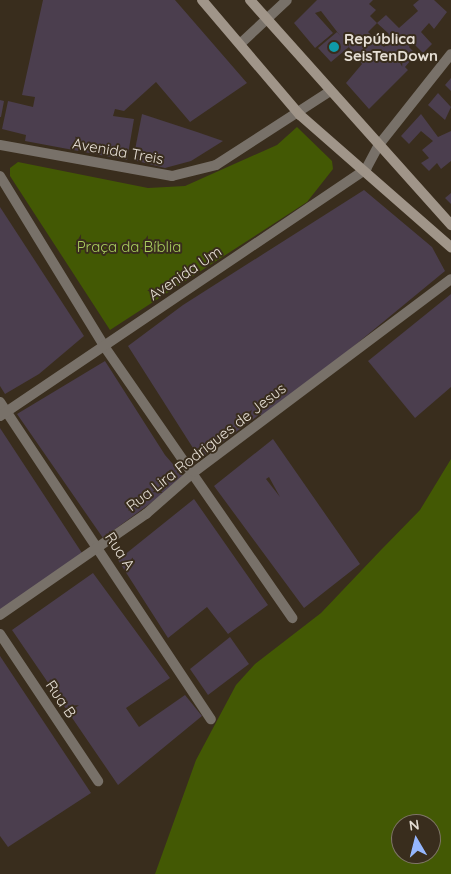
<!DOCTYPE html>
<html>
<head>
<meta charset="utf-8">
<style>
	body { margin:0 }
	#map { position:relative; width:451px; height:874px; overflow:hidden; background:#392d1d; font-family:Quicksand,sans-serif }
	div>[style] { position:absolute }
	.green>* { inset:0; background:#435904 }
	.building>* { inset:0; background:#4b3e4e }
	.street>* { height:10px; margin:-5px; padding:0 5px; transform-origin:5px; border-radius:5px; background:#787169 }
	.secondary>* { height:10px; margin:-5px; padding:0 5px; transform-origin:5px; border-radius:5px; background:#a09589 }
	.dots>* { width:14px; height:14px; translate:-50% -50%; box-sizing:border-box; border:2px solid #392d1d; border-radius:50% }
	span { translate:-50% -50%; white-space:nowrap; text-align:center; line-height:1.15; -webkit-text-stroke:4px #392d1d; paint-order:stroke }
	.poi-label { font-size:15px; color:#e6dfd5; font-weight:700 }
	.left { translate:0 -50%; text-align:left }
	.street-label { font-size:15px; color:#e6dfd5 }
	.park-label { font-size:15px; color:#aace5f }
	.north { position:absolute; left:391px; top:814px; width:50px; height:50px; box-sizing:border-box; background:#392d1d; border:1px solid #7e7467; border-radius:50%; rotate:352deg; font-size:14px; font-weight:700; line-height:20px; text-align:center; color:#e6dfd5 }
	.north::after { content:''; display:block; margin:auto; width:18px; height:22px; background:#95b6fd; clip-path:polygon(50% 0,100% 100%,50% 72%,0 100%) }
</style>
</head>
<body>
<div id="map">
	<div class="green">
		<i style="clip-path:polygon(297px 127px,332px 161px,333px 169px,307px 202px,110px 330px,10px 176px,10px 168px,18px 162px,148px 188px,185px 186px,277px 145px)"></i>
		<i style="clip-path:polygon(evenodd,451px 459px,451px 874px,155px 874px,196px 760px,236px 685px,255px 664px,321px 613px,380px 551px,420px 510px,451px 459px,401px 824px,431px 824px,431px 854px,401px 854px,401px 824px)"></i>
	</div>
	<div class="building">
		<i style="clip-path:polygon(43px 0,175px 0,247px 83px,190px 122px,156px 82px,124px 111px,115px 109px,113px 116px,134px 119px,127px 160px,25px 141px,26px 135px,2px 129px,8px 101px,33px 107px,35px 97px,22px 95px)"></i>
		<i style="clip-path:polygon(317px 0,373px 0,369px 4px,376px 10px,370px 16px,377px 23px,368px 32px,384px 47px,388px 43px,382px 38px,389px 34px,377px 23px,386px 15px,399px 28px,418px 11px,413px 5px,419px 0,434px 0,447px 12px,434px 29px,429px 23px,421px 32px,432px 44px,423px 53px,412px 42px,409px 47px,416px 54px,405px 67px,408px 70px,369px 109px,346px 83px,362px 64px,321px 11px,315px 13px,333px 33px,315px 48px,294px 23px)"></i>
		<i style="clip-path:polygon(337px 32px,350px 46px,331px 62px,318px 48px)"></i>
		<i style="clip-path:polygon(451px 78px,451px 91px,445px 85px)"></i>
		<i style="clip-path:polygon(438px 93px,451px 107px,445px 120px,428px 105px)"></i>
		<i style="clip-path:polygon(0 100px,4px 101px,1px 117px,0 117px)"></i>
		<i style="clip-path:polygon(142px 114px,197px 132px,223px 141px,191px 161px,165px 168px,133px 160px)"></i>
		<i style="clip-path:polygon(421px 114px,438px 137px,451px 131px,451px 161px,441px 169px,437px 163px,429px 171px,421px 163px,429px 158px,422px 150px,433px 141px,421px 131px,409px 144px,401px 136px)"></i>
		<i style="clip-path:polygon(364px 190px,432px 247px,445px 271px,264px 420px,260px 414px,200px 459px,128px 346px,183px 305px)"></i>
		<i style="clip-path:polygon(451px 193px,451px 204px,445px 198px)"></i>
		<i style="clip-path:polygon(0 207px,84px 336px,39px 374px,5px 394px,0 386px)"></i>
		<i style="clip-path:polygon(451px 294px,451px 387px,415px 418px,368px 361px)"></i>
		<i style="clip-path:polygon(105px 361px,165px 455px,185px 478px,103px 538px,17px 414px)"></i>
		<i style="clip-path:polygon(0 428px,82px 553px,1px 613px,0 611px)"></i>
		<i style="clip-path:polygon(evenodd,273px 439px,360px 564px,304px 608px,214px 486px,273px 439px,269px 477px,280px 497px,266px 479px,269px 477px)"></i>
		<i style="clip-path:polygon(194px 499px,268px 605px,228px 634px,207px 607px,168px 638px,118px 560px)"></i>
		<i style="clip-path:polygon(93px 573px,170px 678px,126px 708px,139px 727px,185px 695px,202px 716px,118px 785px,12px 630px)"></i>
		<i style="clip-path:polygon(230px 637px,249px 664px,208px 695px,190px 669px)"></i>
		<i style="clip-path:polygon(0 656px,91px 793px,8px 847px,0 836px)"></i>
	</div>
	<div class="street">
		<i style="left:240px;top:44px;width:64px;rotate:-43.1deg"></i>
		<i style="left:0;top:145px;width:175px;rotate:10.2deg"></i>
		<i style="left:172px;top:176px;width:45px;rotate:-14deg"></i>
		<i style="left:216px;top:165px;width:135px;rotate:-32.9deg"></i>
		<i style="left:0;top:176px;width:199px;rotate:58.5deg"></i>
		<i style="left:104px;top:346px;width:331px;rotate:55.3deg"></i>
		<i style="left:0;top:402px;width:381px;rotate:56.4deg"></i>
		<i style="left:0;top:416px;width:442px;rotate:-34deg"></i>
		<i style="left:366px;top:169px;width:26px;rotate:-62deg"></i>
		<i style="left:378px;top:146px;width:117px;rotate:-51.6deg"></i>
		<i style="left:0;top:615px;width:178px;rotate:-34.7deg"></i>
		<i style="left:146px;top:514px;width:64px;rotate:-41.2deg"></i>
		<i style="left:194px;top:472px;width:321px;rotate:-36.9deg"></i>
		<i style="left:0;top:634px;width:177px;rotate:56.3deg"></i>
	</div>
	<div class="secondary">
		<i style="left:202px;top:0;width:151px;rotate:49.6deg"></i>
		<i style="left:300px;top:115px;width:201px;rotate:41.2deg"></i>
		<i style="left:250px;top:0;width:302px;rotate:48.2deg"></i>
	</div>
	<div class="dots">
		<i style="left:334px;top:47px;background:#0f9aa8"></i>
	</div>
	<div class="poi-label">
		<span class="left" style="left:344px;top:47px">República<br>SeisTenDown</span>
	</div>
	<div class="street-label">
		<span style="left:118px;top:151px;rotate:10deg">Avenida Treis</span>
		<span style="left:185px;top:273px;rotate:-34deg">Avenida Um</span>
		<span style="left:206px;top:447px;rotate:-38deg">Rua Lira Rodrigues de Jesus</span>
		<span style="left:120px;top:551px;rotate:57deg">Rua A</span>
		<span style="left:61px;top:699px;rotate:56deg">Rua B</span>
	</div>
	<div class="park-label">
		<span style="left:129px;top:247px">Praça da Bíblia</span>
	</div>
	<div class="north">N</div>
</div>
</body>
</html>
